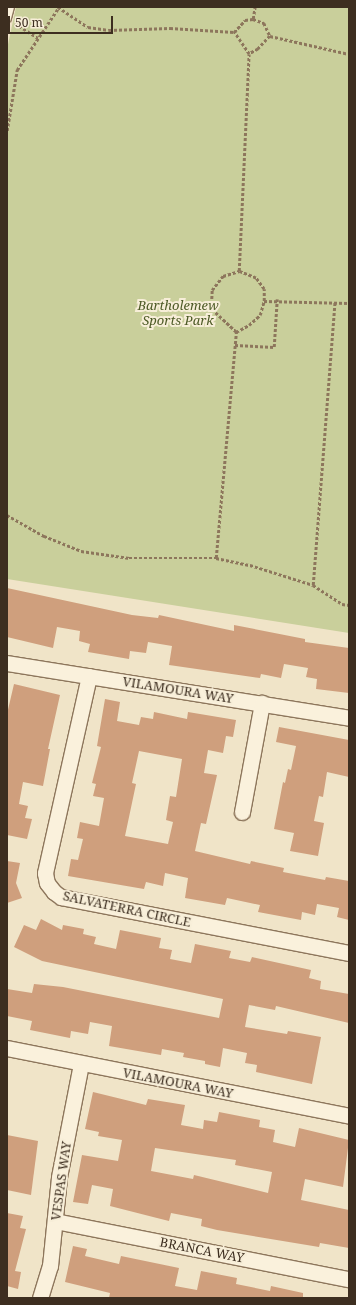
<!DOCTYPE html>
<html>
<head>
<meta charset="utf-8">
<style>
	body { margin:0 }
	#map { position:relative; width:356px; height:1305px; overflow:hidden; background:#f0e4c8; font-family:"Noto Serif",serif }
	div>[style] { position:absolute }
	.green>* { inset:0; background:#c9cf9b }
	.building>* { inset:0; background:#cf9f7d }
	.path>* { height:2.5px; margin-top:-1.25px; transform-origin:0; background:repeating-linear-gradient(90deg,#8d765c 0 3px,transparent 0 5px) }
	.roads { filter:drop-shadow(1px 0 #8d765c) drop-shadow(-1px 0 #8d765c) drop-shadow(0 1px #8d765c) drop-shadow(0 -1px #8d765c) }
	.lane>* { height:8px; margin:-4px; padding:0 4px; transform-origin:4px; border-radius:4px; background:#faf1dc }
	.street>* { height:15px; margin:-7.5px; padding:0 7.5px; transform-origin:7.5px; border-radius:7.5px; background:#faf1dc }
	span { translate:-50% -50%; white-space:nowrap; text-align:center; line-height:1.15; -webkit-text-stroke:4px #f7eed8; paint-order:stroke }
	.park-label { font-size:13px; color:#4d5a26; font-style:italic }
	.street-label { font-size:13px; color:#3d2e20 }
	.frame { position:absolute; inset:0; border:8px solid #3d2e20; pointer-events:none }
	.scale { position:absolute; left:8px; top:16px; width:105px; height:18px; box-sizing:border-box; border:2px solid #3d2e20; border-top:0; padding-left:5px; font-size:12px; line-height:14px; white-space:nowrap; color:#3d2e20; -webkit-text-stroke:3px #f7eed8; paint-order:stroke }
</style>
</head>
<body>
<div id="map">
	<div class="green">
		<i style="clip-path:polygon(16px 7px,349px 7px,349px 633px,7px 579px,7px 49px)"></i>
	</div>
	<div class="building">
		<i style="clip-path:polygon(7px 588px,132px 615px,158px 618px,159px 615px,234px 631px,234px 625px,305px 639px,305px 642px,349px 648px,349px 693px,316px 689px,317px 679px,306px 677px,308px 668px,284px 664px,281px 678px,261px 674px,260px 678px,169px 665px,172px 646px,148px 642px,146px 653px,130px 651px,129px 659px,88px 652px,90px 644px,79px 641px,80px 631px,57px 627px,53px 648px,7px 637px)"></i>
		<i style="clip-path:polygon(14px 684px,60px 695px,48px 749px,50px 749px,43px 786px,23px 782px,19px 804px,28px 806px,25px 818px,32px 819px,27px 839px,7px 835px,7px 714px)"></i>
		<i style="clip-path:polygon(evenodd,105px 699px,120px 702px,117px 721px,139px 725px,141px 717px,153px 719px,154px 712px,187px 719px,188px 712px,236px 720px,233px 737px,226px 736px,223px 753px,208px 750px,204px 773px,217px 775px,206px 824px,201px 823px,195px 851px,250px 864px,251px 861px,284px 868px,283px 872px,325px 880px,326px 877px,349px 881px,349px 920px,337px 917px,339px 908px,317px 904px,315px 915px,302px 912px,301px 920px,258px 912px,260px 905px,227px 898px,225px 905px,185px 898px,188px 878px,165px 873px,163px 886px,146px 882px,144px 889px,68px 876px,71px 859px,78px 860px,83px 839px,77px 838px,80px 822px,99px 826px,104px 798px,93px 796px,96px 784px,92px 783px,101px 747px,97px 746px,105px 699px,139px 751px,182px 759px,176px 797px,170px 796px,166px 820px,173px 822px,168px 844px,125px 836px,136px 784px,132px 783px,139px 751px)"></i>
		<i style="clip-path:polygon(279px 727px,349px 740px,349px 777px,327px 772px,323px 797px,319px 796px,314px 821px,324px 823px,318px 856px,290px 851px,294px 833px,274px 829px,283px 782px,285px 783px,288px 769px,291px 770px,296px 746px,276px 742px)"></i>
		<i style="clip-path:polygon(7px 861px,20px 863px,16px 883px,22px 898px,7px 903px)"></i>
		<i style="clip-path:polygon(41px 919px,62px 930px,63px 925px,84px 929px,83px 934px,96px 937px,94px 944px,116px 949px,120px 930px,161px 938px,159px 948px,172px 950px,170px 959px,191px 963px,195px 944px,231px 951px,229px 958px,250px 962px,252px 957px,311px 970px,309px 978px,321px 981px,320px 989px,349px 994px,349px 1023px,276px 1006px,275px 1010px,249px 1005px,245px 1027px,287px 1034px,288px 1031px,321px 1037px,312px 1084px,256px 1072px,257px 1065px,245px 1063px,247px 1053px,223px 1048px,220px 1067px,205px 1064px,205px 1061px,183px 1057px,184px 1053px,162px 1049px,161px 1055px,109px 1046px,112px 1026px,90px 1022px,88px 1034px,71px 1031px,70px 1038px,30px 1030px,32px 1021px,7px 1016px,7px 989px,32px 993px,34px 984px,63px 987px,219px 1018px,223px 999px,42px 961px,14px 947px,24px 925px,36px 930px)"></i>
		<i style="clip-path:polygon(evenodd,93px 1092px,146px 1105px,148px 1099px,185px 1105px,181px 1125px,203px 1129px,204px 1120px,217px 1122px,219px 1112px,260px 1120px,259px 1127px,275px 1130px,273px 1142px,295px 1147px,299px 1128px,349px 1140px,343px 1187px,305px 1179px,301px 1200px,349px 1210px,349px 1248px,320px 1243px,319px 1247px,217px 1230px,201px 1226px,202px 1219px,171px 1213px,169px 1221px,157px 1218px,110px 1206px,113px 1189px,92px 1185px,88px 1204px,73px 1202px,82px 1155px,118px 1161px,122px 1140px,98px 1136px,99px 1132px,85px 1129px,93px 1092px,155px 1148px,236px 1160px,235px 1165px,272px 1172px,268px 1193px,194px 1175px,193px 1179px,151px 1171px,155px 1148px)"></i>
		<i style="clip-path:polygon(7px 1135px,38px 1141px,31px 1195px,7px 1190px)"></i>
		<i style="clip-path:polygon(7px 1213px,23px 1216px,20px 1228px,26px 1229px,15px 1271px,21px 1272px,18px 1289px,7px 1286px)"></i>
		<i style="clip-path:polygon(73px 1246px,87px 1249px,85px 1256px,119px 1264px,121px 1256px,179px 1268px,175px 1286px,197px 1290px,201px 1271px,237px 1278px,236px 1284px,270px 1291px,271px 1286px,303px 1293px,303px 1298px,109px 1298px,110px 1293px,65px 1282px)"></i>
	</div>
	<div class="path">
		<i style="left:58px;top:7px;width:36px;rotate:34deg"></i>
		<i style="left:88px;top:27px;width:21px;rotate:8deg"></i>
		<i style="left:109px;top:30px;width:61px;rotate:-1.9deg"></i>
		<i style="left:170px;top:28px;width:64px;rotate:3.6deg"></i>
		<i style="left:253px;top:19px;width:12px;rotate:20deg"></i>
		<i style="left:264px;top:23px;width:14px;rotate:65deg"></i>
		<i style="left:270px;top:36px;width:18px;rotate:133deg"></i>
		<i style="left:258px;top:49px;width:10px;rotate:151deg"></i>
		<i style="left:249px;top:54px;width:27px;rotate:-124deg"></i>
		<i style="left:234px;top:32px;width:16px;rotate:-47deg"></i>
		<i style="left:245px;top:20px;width:8px;rotate:-7deg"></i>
		<i style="left:253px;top:19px;width:12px;rotate:-81deg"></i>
		<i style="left:15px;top:23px;width:27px;rotate:33deg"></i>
		<i style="left:270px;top:36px;width:81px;rotate:12.8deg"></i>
		<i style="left:7px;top:131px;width:62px;rotate:-80.7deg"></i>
		<i style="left:17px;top:70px;width:76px;rotate:-56.3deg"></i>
		<i style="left:264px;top:301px;width:85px;rotate:1.3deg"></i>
		<i style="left:236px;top:332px;width:15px;rotate:-28deg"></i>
		<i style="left:249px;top:325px;width:15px;rotate:-42deg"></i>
		<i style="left:260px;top:315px;width:15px;rotate:-74deg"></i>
		<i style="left:264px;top:301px;width:12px;rotate:-90deg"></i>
		<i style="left:264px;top:289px;width:14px;rotate:-126deg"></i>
		<i style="left:256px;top:278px;width:18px;rotate:-158deg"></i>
		<i style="left:235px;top:345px;width:39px;rotate:3deg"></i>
		<i style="left:274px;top:347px;width:48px;rotate:-86.4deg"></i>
		<i style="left:7px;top:515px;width:43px;rotate:29.6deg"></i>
		<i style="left:44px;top:536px;width:40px;rotate:22deg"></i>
		<i style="left:81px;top:551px;width:49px;rotate:8.3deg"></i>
		<i style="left:129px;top:558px;width:87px"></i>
		<i style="left:216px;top:558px;width:35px;rotate:12deg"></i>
		<i style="left:250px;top:565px;width:66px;rotate:17.6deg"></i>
		<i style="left:313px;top:585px;width:35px;rotate:33deg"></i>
		<i style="left:342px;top:604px;width:7px;rotate:8deg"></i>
		<i style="left:216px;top:558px;width:227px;rotate:-84.9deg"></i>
		<i style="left:236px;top:332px;width:34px;rotate:-137deg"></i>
		<i style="left:211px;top:309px;width:19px;rotate:-87deg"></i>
		<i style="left:212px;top:290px;width:18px;rotate:-52deg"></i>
		<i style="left:223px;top:276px;width:17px;rotate:-17deg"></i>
		<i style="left:239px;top:271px;width:217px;rotate:-87.4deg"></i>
		<i style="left:313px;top:585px;width:284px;rotate:-85.6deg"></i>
	</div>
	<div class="roads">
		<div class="lane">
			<i style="left:7px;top:18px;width:11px;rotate:-75deg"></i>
		</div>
		<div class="street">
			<i style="left:7px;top:663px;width:346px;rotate:9.1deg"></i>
			<i style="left:89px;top:676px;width:202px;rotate:102.6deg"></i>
			<i style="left:45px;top:873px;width:10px;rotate:79deg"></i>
			<i style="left:47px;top:883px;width:11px;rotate:52deg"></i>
			<i style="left:54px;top:892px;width:9px;rotate:36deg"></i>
			<i style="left:61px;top:897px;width:293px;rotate:11deg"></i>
			<i style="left:242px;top:812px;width:111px;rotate:-79.6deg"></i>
			<i style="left:7px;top:1048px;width:349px;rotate:11.2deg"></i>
			<i style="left:55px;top:1221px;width:300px;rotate:11.2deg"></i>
			<i style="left:40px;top:1298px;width:34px;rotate:-73deg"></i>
			<i style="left:50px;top:1266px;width:89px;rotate:-84.2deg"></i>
			<i style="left:59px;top:1177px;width:115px;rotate:-79deg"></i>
		</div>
	</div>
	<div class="park-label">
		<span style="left:178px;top:313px">Bartholemew<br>Sports Park</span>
	</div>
	<div class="street-label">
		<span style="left:178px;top:690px;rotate:9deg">VILAMOURA WAY</span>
		<span style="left:127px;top:909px;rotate:12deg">SALVATERRA CIRCLE</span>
		<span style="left:178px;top:1083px;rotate:11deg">VILAMOURA WAY</span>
		<span style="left:61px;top:1181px;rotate:-82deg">VESPAS WAY</span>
		<span style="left:202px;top:1250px;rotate:11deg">BRANCA WAY</span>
	</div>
	<div class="frame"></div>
	<div class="scale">50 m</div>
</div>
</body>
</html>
